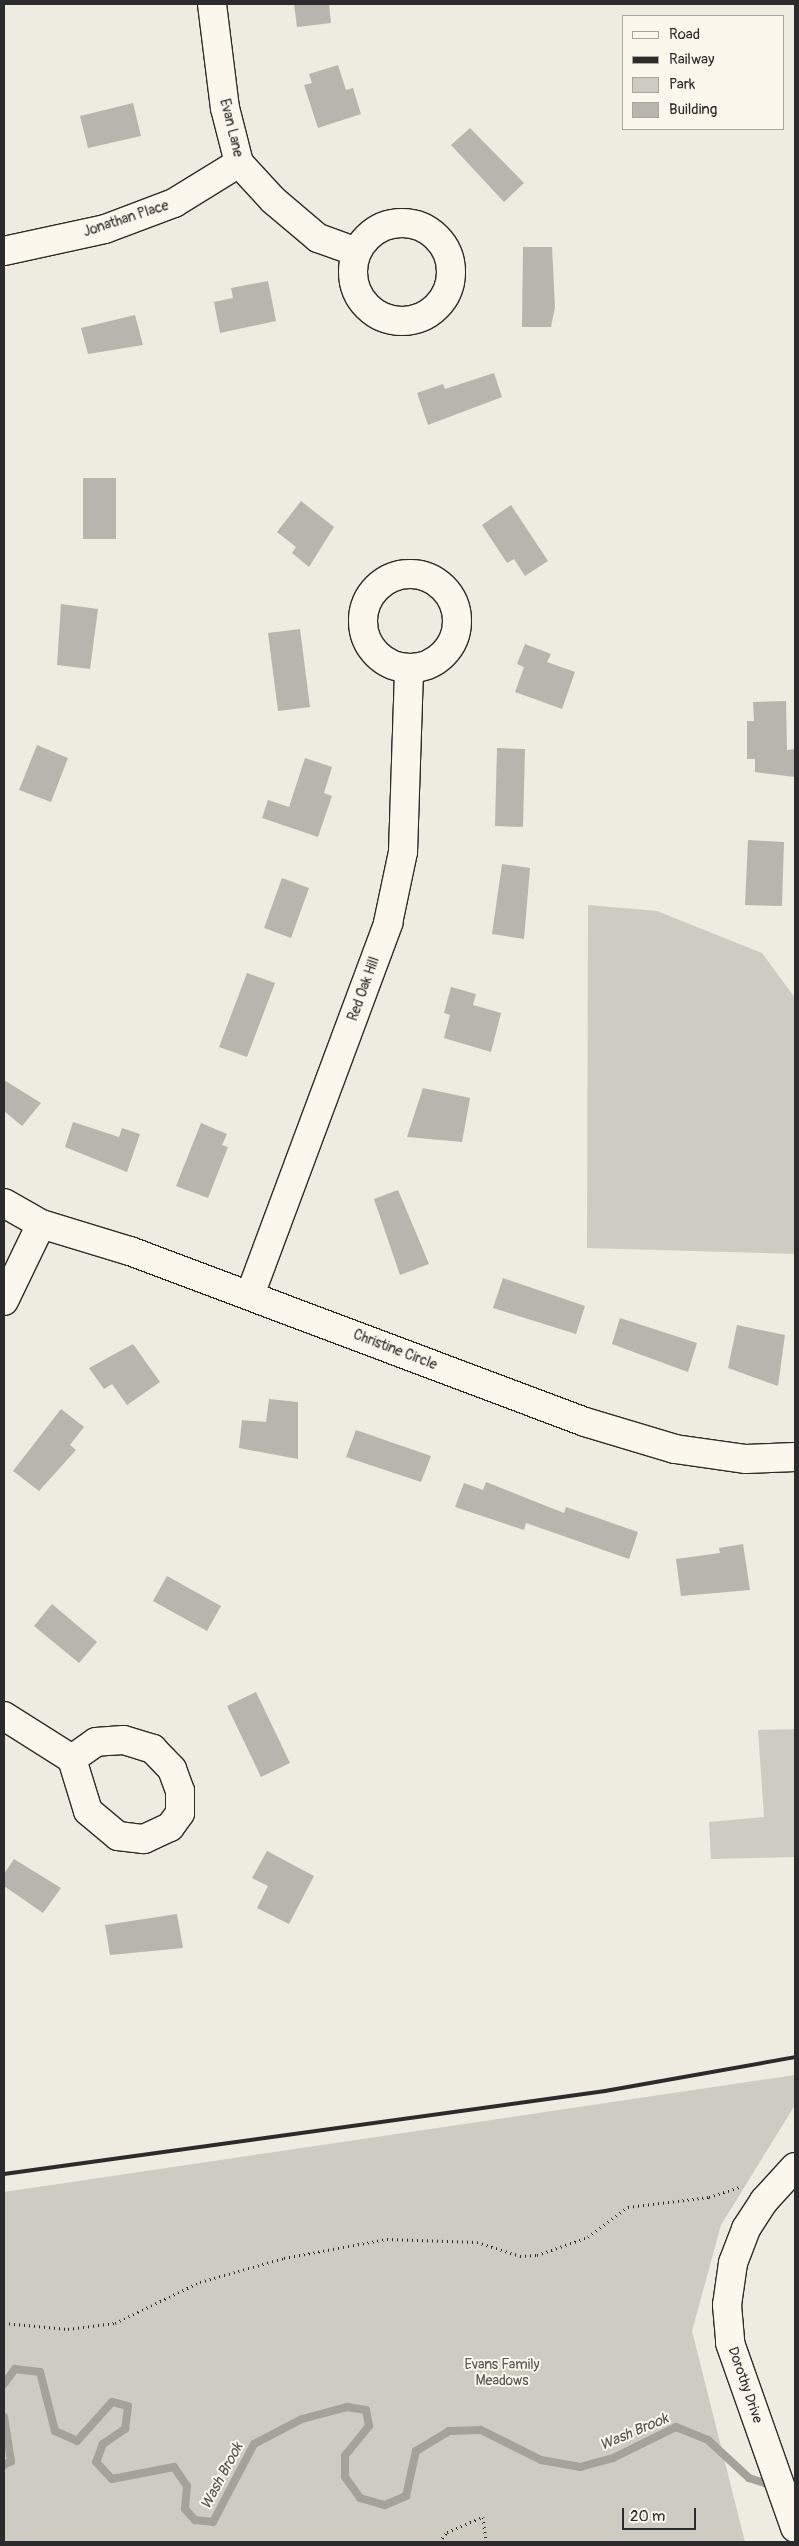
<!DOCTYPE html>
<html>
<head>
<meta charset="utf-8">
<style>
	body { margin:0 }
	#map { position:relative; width:799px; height:2546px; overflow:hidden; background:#eeebe0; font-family:Pangolin,sans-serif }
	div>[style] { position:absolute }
	.green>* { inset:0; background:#cecbc2 }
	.stream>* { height:8px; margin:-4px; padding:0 4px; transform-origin:4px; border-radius:4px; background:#a4a29a }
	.building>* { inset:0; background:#b8b5ae }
	.path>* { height:3px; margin-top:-1.5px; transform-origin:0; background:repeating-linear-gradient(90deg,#2b2b2b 0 1px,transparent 0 5px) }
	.roads { filter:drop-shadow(1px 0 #2b2b2b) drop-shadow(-1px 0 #2b2b2b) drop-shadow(0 1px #2b2b2b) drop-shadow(0 -1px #2b2b2b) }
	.minor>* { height:28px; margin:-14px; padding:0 14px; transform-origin:14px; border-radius:14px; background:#fbf7ec }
	.minor>.ring { margin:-14px; padding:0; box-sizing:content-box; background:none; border:28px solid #fbf7ec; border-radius:50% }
	.rail>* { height:4px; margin:-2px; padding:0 2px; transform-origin:2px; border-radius:2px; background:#2b2b2b }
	span { translate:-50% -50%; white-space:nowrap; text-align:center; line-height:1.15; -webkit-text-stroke:4px #fbf7ec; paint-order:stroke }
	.street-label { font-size:14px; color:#2b2b2b }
	.park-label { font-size:14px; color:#545351 }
	.water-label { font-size:15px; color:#555552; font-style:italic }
	.frame { position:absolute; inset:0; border:5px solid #2b2b2b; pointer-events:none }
	.legend { position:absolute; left:622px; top:15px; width:162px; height:115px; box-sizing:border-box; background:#fbf7ec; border:1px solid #a8a59f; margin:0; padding:6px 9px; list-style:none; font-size:15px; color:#2b2b2b }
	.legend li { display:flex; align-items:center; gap:10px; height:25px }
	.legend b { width:25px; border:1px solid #a8a59f }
	.scale { position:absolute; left:622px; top:2508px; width:74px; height:22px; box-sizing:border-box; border:2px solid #2b2b2b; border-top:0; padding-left:6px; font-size:15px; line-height:18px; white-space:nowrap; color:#2b2b2b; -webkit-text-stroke:4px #fbf7ec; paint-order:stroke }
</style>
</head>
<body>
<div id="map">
	<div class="green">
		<i style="clip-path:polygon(588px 905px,657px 911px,762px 953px,795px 998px,795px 1254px,587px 1248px)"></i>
		<i style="clip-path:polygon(795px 1729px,795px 1857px,711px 1859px,709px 1822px,764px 1817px,758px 1730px)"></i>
		<i style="clip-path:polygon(795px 2075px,795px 2105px,721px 2225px,692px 2331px,745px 2542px,4px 2542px,4px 2192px)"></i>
	</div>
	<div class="stream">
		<i style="left:4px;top:2384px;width:19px;rotate:-54deg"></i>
		<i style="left:15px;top:2369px;width:25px;rotate:7deg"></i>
		<i style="left:40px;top:2372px;width:61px;rotate:75.7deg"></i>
		<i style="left:55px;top:2431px;width:24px;rotate:24deg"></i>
		<i style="left:77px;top:2441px;width:52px;rotate:-48.1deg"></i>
		<i style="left:112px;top:2402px;width:16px;rotate:14deg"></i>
		<i style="left:128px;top:2406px;width:23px;rotate:97deg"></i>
		<i style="left:125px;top:2429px;width:27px;rotate:146deg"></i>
		<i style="left:103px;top:2444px;width:19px;rotate:111deg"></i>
		<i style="left:96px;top:2462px;width:23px;rotate:47deg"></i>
		<i style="left:112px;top:2479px;width:63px;rotate:-11deg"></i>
		<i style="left:174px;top:2467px;width:23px;rotate:56deg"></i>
		<i style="left:187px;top:2486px;width:23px;rotate:95deg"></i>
		<i style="left:185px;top:2509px;width:15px;rotate:48deg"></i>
		<i style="left:195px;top:2520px;width:18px;rotate:6deg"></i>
		<i style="left:213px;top:2522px;width:88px;rotate:-62.3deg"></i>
		<i style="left:254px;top:2444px;width:54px;rotate:-27.5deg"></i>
		<i style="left:302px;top:2419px;width:47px;rotate:-14.9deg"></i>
		<i style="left:347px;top:2407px;width:19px;rotate:9deg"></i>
		<i style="left:366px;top:2410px;width:16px;rotate:79deg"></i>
		<i style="left:369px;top:2426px;width:38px;rotate:129deg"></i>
		<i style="left:345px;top:2456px;width:21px;rotate:90deg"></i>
		<i style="left:345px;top:2477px;width:26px;rotate:54deg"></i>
		<i style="left:360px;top:2498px;width:26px;rotate:16deg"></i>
		<i style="left:385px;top:2505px;width:23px;rotate:-23deg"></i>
		<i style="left:406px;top:2496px;width:46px;rotate:-77.5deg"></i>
		<i style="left:416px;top:2451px;width:39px;rotate:-31deg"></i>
		<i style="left:449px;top:2431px;width:32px;rotate:-2deg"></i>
		<i style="left:481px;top:2430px;width:67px;rotate:26.6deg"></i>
		<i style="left:541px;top:2460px;width:40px;rotate:10deg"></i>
		<i style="left:580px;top:2467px;width:34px;rotate:-15deg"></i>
		<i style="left:613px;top:2458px;width:70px;rotate:-26.2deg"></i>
		<i style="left:676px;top:2427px;width:35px;rotate:22deg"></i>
		<i style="left:708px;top:2440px;width:56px;rotate:42.8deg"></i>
		<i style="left:749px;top:2478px;width:26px;rotate:18deg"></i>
		<i style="left:4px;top:2417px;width:45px;rotate:81deg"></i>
		<i style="left:11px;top:2461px;width:8px;rotate:150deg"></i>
	</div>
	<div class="building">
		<i style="clip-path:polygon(294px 4px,329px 4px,331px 23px,297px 27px)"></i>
		<i style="clip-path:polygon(338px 65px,346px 90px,353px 88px,361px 114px,318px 128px,304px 85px,312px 83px,309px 74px)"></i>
		<i style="clip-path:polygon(133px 103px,141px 136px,88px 148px,80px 116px)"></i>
		<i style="clip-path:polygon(470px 128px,524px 183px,504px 202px,451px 145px)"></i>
		<i style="clip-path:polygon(523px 247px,552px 247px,555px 307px,551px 327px,522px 327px)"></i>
		<i style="clip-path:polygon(268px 281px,276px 321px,220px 333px,214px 302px,233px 298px,231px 288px)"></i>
		<i style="clip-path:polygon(135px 315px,143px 345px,88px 354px,81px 328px)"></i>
		<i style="clip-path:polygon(494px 373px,502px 397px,428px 425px,417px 393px,443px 384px,445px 389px)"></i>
		<i style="clip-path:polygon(83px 478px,116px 478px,116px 539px,83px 539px)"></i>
		<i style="clip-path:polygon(301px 501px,334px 527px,309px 567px,292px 553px,296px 547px,277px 532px)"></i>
		<i style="clip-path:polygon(511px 505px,548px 561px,525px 576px,514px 559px,507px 563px,482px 525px)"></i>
		<i style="clip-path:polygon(61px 604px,98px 609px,90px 669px,57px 665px)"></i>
		<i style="clip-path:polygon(300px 629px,310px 707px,278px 711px,268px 633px)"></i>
		<i style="clip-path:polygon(525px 644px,551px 654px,547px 662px,575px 672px,562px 709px,515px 692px,524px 667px,517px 664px)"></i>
		<i style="clip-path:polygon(786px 701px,787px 750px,795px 749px,795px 777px,755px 772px,755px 759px,747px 759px,747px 721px,754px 721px,753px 702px)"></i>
		<i style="clip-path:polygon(37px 745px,68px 758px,51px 802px,19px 790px)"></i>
		<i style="clip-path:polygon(497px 748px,525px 749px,523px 827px,495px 826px)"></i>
		<i style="clip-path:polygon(305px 758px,332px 767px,324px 793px,332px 796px,318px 837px,262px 818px,268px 800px,289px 807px)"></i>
		<i style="clip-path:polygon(748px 840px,784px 842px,782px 906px,745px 905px)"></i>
		<i style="clip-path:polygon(502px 864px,530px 868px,524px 939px,492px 934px)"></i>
		<i style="clip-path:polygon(282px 878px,309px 888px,291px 938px,264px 928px)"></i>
		<i style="clip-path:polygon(247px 973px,275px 983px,247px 1057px,219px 1047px)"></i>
		<i style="clip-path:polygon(451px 987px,476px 994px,473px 1005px,501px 1013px,491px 1052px,444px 1038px,450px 1015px,444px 1013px)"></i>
		<i style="clip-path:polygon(4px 1080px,41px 1103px,22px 1126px,4px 1111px)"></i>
		<i style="clip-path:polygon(423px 1088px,470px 1098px,462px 1142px,407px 1137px)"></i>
		<i style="clip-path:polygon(73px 1122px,119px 1137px,122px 1128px,140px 1134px,127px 1172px,65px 1147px)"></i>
		<i style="clip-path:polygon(201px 1123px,227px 1134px,222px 1145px,228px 1147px,208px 1198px,176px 1186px)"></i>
		<i style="clip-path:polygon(398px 1190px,429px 1264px,400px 1275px,374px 1199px)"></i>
		<i style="clip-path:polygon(503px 1278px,585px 1306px,576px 1334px,493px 1308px)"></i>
		<i style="clip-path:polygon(620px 1318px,697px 1343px,688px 1372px,612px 1344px)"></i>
		<i style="clip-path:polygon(737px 1325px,785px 1335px,778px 1386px,728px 1368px)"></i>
		<i style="clip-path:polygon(133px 1344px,160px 1382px,127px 1405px,112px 1384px,104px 1389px,89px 1368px)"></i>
		<i style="clip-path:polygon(269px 1399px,298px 1402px,298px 1459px,239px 1448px,242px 1420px,266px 1422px)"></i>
		<i style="clip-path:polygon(61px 1409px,84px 1427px,70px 1445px,76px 1450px,39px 1491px,13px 1471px)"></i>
		<i style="clip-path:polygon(356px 1430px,431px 1456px,421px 1482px,346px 1457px)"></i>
		<i style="clip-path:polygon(486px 1482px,564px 1513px,566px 1507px,638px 1532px,629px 1559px,526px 1523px,524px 1530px,455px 1507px,464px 1483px,483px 1490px)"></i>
		<i style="clip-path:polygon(743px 1544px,750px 1590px,681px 1596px,676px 1559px,720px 1553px,719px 1548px)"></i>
		<i style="clip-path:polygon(167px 1576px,221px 1606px,207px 1631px,153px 1601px)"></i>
		<i style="clip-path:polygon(52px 1604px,97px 1642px,79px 1663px,34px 1626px)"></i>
		<i style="clip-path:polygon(256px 1692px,290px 1763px,261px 1777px,227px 1706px)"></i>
		<i style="clip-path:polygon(267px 1851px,314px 1876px,289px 1924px,257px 1908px,268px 1886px,252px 1878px)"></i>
		<i style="clip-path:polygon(14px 1859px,61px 1888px,43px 1913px,4px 1886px,4px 1874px)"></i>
		<i style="clip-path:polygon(177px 1914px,183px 1948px,110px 1955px,105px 1925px)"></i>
	</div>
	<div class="path">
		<i style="left:4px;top:2323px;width:64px;rotate:5.4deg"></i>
		<i style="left:68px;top:2329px;width:47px;rotate:-7.3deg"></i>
		<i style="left:115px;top:2323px;width:94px;rotate:-25.8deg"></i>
		<i style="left:200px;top:2282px;width:87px;rotate:-15.9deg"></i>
		<i style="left:284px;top:2258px;width:105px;rotate:-10.5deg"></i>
		<i style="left:387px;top:2239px;width:90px;rotate:1.9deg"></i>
		<i style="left:477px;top:2242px;width:45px;rotate:18deg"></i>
		<i style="left:520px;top:2256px;width:17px;rotate:-3deg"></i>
		<i style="left:537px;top:2255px;width:54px;rotate:-19.4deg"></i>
		<i style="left:588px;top:2237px;width:50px;rotate:-36.9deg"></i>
		<i style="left:628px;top:2207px;width:82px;rotate:-7deg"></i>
		<i style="left:709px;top:2197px;width:35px;rotate:-18deg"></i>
		<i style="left:439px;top:2542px;width:13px;rotate:-51deg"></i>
		<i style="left:447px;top:2532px;width:39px;rotate:-23deg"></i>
		<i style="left:483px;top:2517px;width:25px;rotate:83deg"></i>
	</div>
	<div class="roads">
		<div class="minor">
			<i style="left:212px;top:4px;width:105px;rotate:82.9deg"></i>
			<i style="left:225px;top:108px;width:57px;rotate:75.7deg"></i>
			<i style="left:239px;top:163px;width:50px;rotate:47.4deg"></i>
			<i style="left:273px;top:200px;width:59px;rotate:40.2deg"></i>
			<i style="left:318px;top:238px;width:41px;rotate:19.7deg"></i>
			<i class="ring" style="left:353px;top:223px;width:70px;height:70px"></i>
			<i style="left:4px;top:251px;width:103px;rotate:-12.3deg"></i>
			<i style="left:105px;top:229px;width:74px;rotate:-20.6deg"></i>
			<i style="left:174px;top:203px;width:76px;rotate:-31.6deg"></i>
			<i class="ring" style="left:363px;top:574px;width:66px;height:66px"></i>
			<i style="left:4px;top:1203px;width:43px;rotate:29.6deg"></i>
			<i style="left:41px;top:1224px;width:93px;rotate:16.9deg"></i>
			<i style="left:130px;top:1251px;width:486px;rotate:20.6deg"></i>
			<i style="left:585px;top:1422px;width:94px;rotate:16.7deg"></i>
			<i style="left:675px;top:1449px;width:72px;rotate:8deg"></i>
			<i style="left:746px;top:1459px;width:49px;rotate:-2.3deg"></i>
			<i style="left:250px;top:1295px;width:397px;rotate:-69.6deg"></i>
			<i style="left:388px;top:923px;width:73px;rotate:-78.1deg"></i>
			<i style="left:403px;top:852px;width:183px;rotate:-88.1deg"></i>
			<i style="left:4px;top:1301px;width:85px;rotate:-64.3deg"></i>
			<i style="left:4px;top:1716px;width:80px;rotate:32.3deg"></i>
			<i style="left:72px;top:1759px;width:54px;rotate:72.9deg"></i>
			<i style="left:88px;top:1811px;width:39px;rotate:40deg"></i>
			<i style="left:118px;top:1836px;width:26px;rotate:7deg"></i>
			<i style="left:144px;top:1839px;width:29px;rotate:-25deg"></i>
			<i style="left:170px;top:1827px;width:17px;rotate:-54deg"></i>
			<i style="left:180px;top:1813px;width:22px;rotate:-90deg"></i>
			<i style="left:180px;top:1791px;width:23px;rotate:-110deg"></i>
			<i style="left:172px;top:1769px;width:28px;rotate:-134deg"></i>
			<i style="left:153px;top:1749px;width:31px;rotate:-163deg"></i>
			<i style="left:123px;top:1740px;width:27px;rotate:176deg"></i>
			<i style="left:96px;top:1742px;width:29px;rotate:145deg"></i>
			<i style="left:795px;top:2167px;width:46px;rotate:132.4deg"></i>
			<i style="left:764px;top:2201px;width:33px;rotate:123deg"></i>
			<i style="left:746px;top:2229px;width:36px;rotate:111deg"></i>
			<i style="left:733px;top:2263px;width:42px;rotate:98.1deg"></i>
			<i style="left:727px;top:2305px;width:38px;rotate:85deg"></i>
			<i style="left:730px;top:2343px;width:196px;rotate:70.6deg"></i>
		</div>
	</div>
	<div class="rail">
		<i style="left:4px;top:2174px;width:607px;rotate:-7.86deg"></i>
		<i style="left:605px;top:2091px;width:193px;rotate:-10.1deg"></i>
	</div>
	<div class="street-label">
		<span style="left:231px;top:128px;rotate:76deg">Evan Lane</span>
		<span style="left:126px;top:219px;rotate:-18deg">Jonathan Place</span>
		<span style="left:364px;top:989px;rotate:-70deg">Red Oak Hill</span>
		<span style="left:395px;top:1350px;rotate:21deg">Christine Circle</span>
		<span style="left:745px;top:2385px;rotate:71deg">Dorothy Drive</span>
	</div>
	<div class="park-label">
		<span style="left:502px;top:2373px">Evans Family<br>Meadows</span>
	</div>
	<div class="water-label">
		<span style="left:634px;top:2432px;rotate:-23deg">Wash Brook</span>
		<span style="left:222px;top:2476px;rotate:-62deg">Wash Brook</span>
	</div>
	<div class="frame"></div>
	<ul class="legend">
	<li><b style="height:6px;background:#fbf7ec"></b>Road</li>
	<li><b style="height:6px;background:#2b2b2b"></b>Railway</li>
	<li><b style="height:14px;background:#cecbc2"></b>Park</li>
	<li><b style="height:14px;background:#b8b5ae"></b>Building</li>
	</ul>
	<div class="scale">20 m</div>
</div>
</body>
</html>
